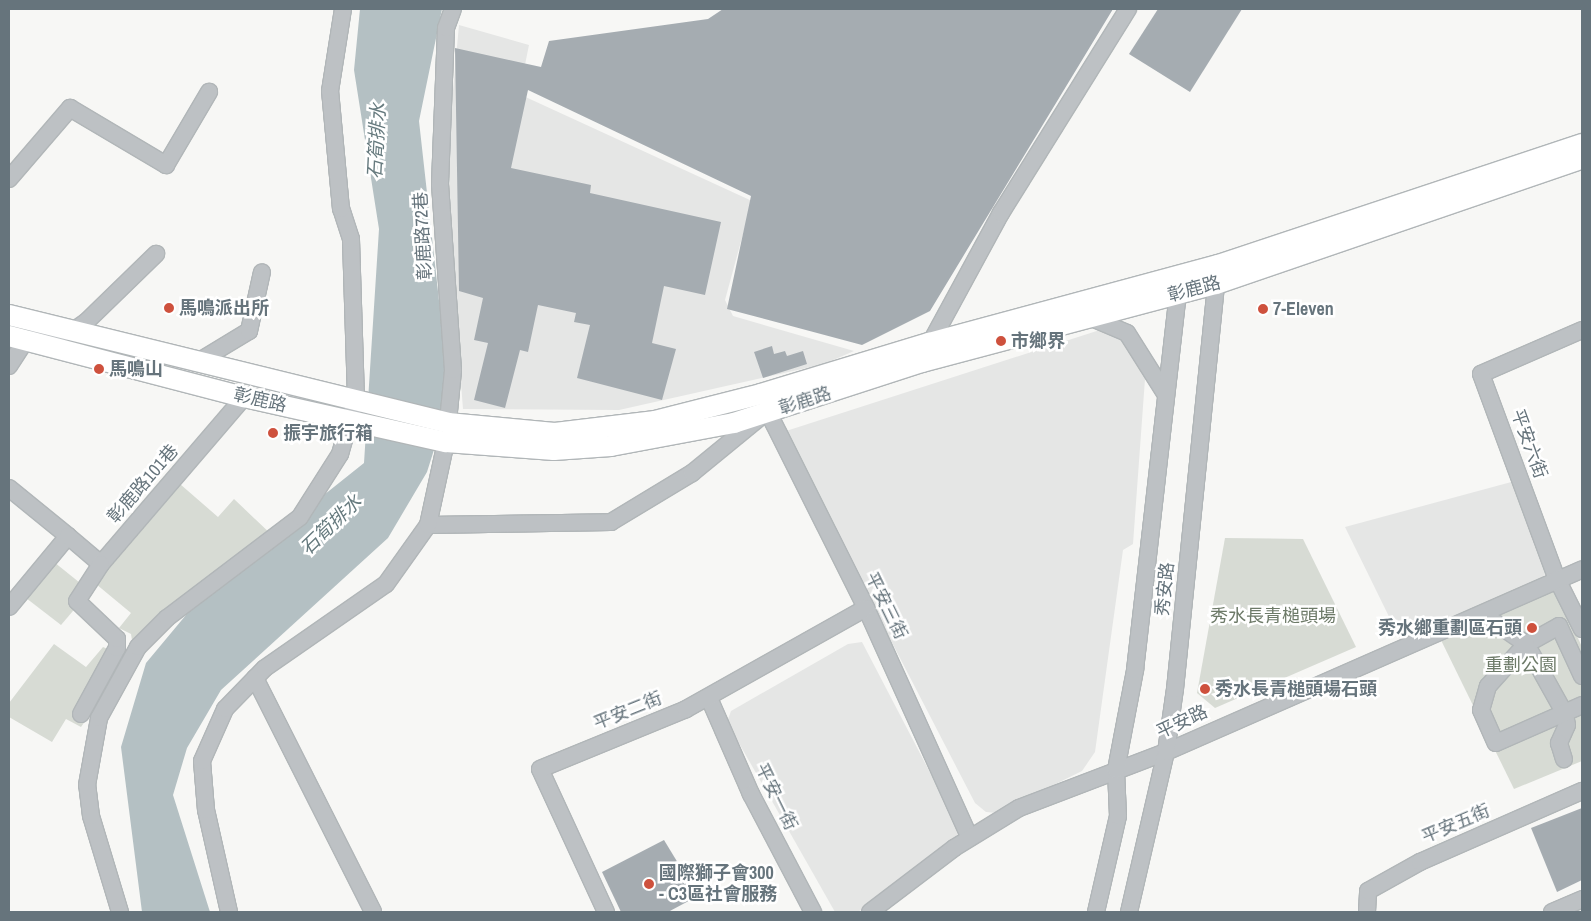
<!DOCTYPE html>
<html>
<head>
<meta charset="utf-8">
<style>
	body { margin:0 }
	#map { position:relative; width:1591px; height:921px; overflow:hidden; background:#f7f7f5; font-family:"Archivo Narrow","Noto Sans TC",sans-serif }
	div>[style] { position:absolute }
	.built>* { inset:0; background:#e5e6e5 }
	.green>* { inset:0; background:#d7dbd4 }
	.water>* { inset:0; background:#b4c0c3 }
	.building>* { inset:0; background:#a5acb1 }
	.roads { filter:drop-shadow(1px 0 #b1b6b8) drop-shadow(-1px 0 #b1b6b8) drop-shadow(0 1px #b1b6b8) drop-shadow(0 -1px #b1b6b8) }
	.minor>* { height:16px; margin:-8px; padding:0 8px; transform-origin:8px; border-radius:8px; background:#bdc1c4 }
	.major>* { height:20px; margin:-10px; padding:0 10px; transform-origin:10px; border-radius:10px; background:#fff }
	.dots>* { width:14px; height:14px; translate:-50% -50%; box-sizing:border-box; border:2px solid #fff; border-radius:50% }
	span { translate:-50% -50%; white-space:nowrap; text-align:center; line-height:1.15; -webkit-text-stroke:5px #fff; paint-order:stroke }
	.street-label { font-size:18px; color:#66747c }
	.poi-label { font-size:18px; color:#66747c; font-weight:700 }
	.left { translate:0 -50%; text-align:left }
	.right { translate:-100% -50%; text-align:right }
	.park-label { font-size:18px; color:#6d7a68 }
	.water-label { font-size:19px; color:#667a7e; font-style:italic }
	.frame { position:absolute; inset:0; border:10px solid #66747c; pointer-events:none }
</style>
</head>
<body>
<div id="map">
	<div class="built">
		<i style="clip-path:polygon(459px 25px,529px 45px,519px 94px,752px 201px,725px 300px,733px 316px,854px 351px,824px 364px,619px 410px,463px 409px,445px 177px)"></i>
		<i style="clip-path:polygon(1106px 328px,1116px 332px,1144px 363px,1145px 379px,1133px 544px,1123px 550px,1095px 752px,1082px 771px,997px 813px,986px 812px,975px 803px,783px 432px)"></i>
		<i style="clip-path:polygon(1515px 481px,1551px 567px,1541px 579px,1401px 641px,1345px 527px)"></i>
		<i style="clip-path:polygon(862px 642px,961px 832px,858px 912px,835px 912px,727px 722px,731px 711px,848px 644px)"></i>
	</div>
	<div class="green">
		<i style="clip-path:polygon(180px 484px,218px 517px,234px 499px,274px 537px,134px 653px,131px 634px,119px 628px,131px 613px,96px 584px,105px 573px,101px 569px)"></i>
		<i style="clip-path:polygon(1225px 538px,1303px 539px,1356px 647px,1215px 708px,1197px 693px)"></i>
		<i style="clip-path:polygon(54px 562px,90px 591px,61px 625px,26px 598px)"></i>
		<i style="clip-path:polygon(1553px 583px,1582px 647px,1582px 761px,1514px 789px,1438px 634px)"></i>
		<i style="clip-path:polygon(54px 644px,86px 667px,103px 647px,129px 658px,81px 727px,66px 719px,52px 742px,9px 717px,9px 703px)"></i>
	</div>
	<div class="water">
		<i style="clip-path:polygon(360px 9px,442px 9px,419px 121px,450px 399px,427px 472px,388px 538px,221px 690px,187px 748px,173px 795px,210px 912px,142px 912px,121px 747px,146px 663px,211px 585px,364px 463px,379px 229px,354px 70px)"></i>
	</div>
	<div class="building">
		<i style="clip-path:polygon(723px 9px,1113px 9px,930px 311px,862px 345px,727px 309px,751px 196px,528px 90px,511px 168px,591px 185px,590px 193px,721px 222px,705px 295px,664px 286px,652px 343px,676px 349px,662px 400px,577px 378px,590px 325px,574px 322px,576px 313px,538px 305px,528px 352px,520px 350px,505px 408px,474px 400px,488px 343px,474px 340px,483px 298px,459px 291px,455px 48px,541px 67px,549px 41px,708px 19px)"></i>
		<i style="clip-path:polygon(1158px 9px,1242px 9px,1190px 92px,1129px 54px)"></i>
		<i style="clip-path:polygon(772px 346px,774px 354px,785px 351px,787px 356px,803px 351px,807px 364px,763px 378px,754px 352px)"></i>
		<i style="clip-path:polygon(1582px 808px,1582px 880px,1557px 892px,1531px 828px)"></i>
		<i style="clip-path:polygon(664px 840px,698px 896px,668px 912px,621px 912px,602px 872px)"></i>
	</div>
	<div class="roads">
		<div class="minor">
			<i style="left:9px;top:179px;width:94px;rotate:-49.3deg"></i>
			<i style="left:70px;top:108px;width:112px;rotate:30.7deg"></i>
			<i style="left:166px;top:165px;width:85px;rotate:-59.5deg"></i>
			<i style="left:1089px;top:317px;width:41px;rotate:22.8deg"></i>
			<i style="left:1127px;top:333px;width:73px;rotate:57.8deg"></i>
			<i style="left:1582px;top:330px;width:110px;rotate:156.5deg"></i>
			<i style="left:1481px;top:374px;width:219px;rotate:69.7deg"></i>
			<i style="left:1557px;top:579px;width:56px;rotate:63.4deg"></i>
			<i style="left:926px;top:351px;width:157px;rotate:-61.5deg"></i>
			<i style="left:1001px;top:213px;width:240px;rotate:-58.1deg"></i>
			<i style="left:196px;top:363px;width:62px;rotate:-31.1deg"></i>
			<i style="left:249px;top:331px;width:60px;rotate:-77.6deg"></i>
			<i style="left:9px;top:366px;width:31px;rotate:-57deg"></i>
			<i style="left:26px;top:340px;width:48px;rotate:-10.8deg"></i>
			<i style="left:73px;top:331px;width:16px;rotate:-35deg"></i>
			<i style="left:86px;top:322px;width:98px;rotate:-44.2deg"></i>
			<i style="left:763px;top:402px;width:230px;rotate:63.4deg"></i>
			<i style="left:866px;top:608px;width:252px;rotate:65.7deg"></i>
			<i style="left:9px;top:488px;width:76px;rotate:39.1deg"></i>
			<i style="left:68px;top:536px;width:92px;rotate:129.7deg"></i>
			<i style="left:428px;top:525px;width:183px;rotate:-0.9deg"></i>
			<i style="left:611px;top:522px;width:95px;rotate:-31.2deg"></i>
			<i style="left:692px;top:473px;width:85px;rotate:-39.3deg"></i>
			<i style="left:68px;top:536px;width:43px;rotate:40.3deg"></i>
			<i style="left:101px;top:564px;width:220px;rotate:-49.4deg"></i>
			<i style="left:1483px;top:614px;width:52px;rotate:34.9deg"></i>
			<i style="left:1526px;top:644px;width:80px;rotate:60.9deg"></i>
			<i style="left:1565px;top:714px;width:11px;rotate:80deg"></i>
			<i style="left:1567px;top:725px;width:20px;rotate:114deg"></i>
			<i style="left:1559px;top:743px;width:17px;rotate:73deg"></i>
			<i style="left:1582px;top:676px;width:55px;rotate:-114.7deg"></i>
			<i style="left:1559px;top:626px;width:38px;rotate:151deg"></i>
			<i style="left:1526px;top:644px;width:57px;rotate:132.1deg"></i>
			<i style="left:1488px;top:686px;width:25px;rotate:106deg"></i>
			<i style="left:1481px;top:710px;width:36px;rotate:66deg"></i>
			<i style="left:1496px;top:743px;width:94px;rotate:-23.8deg"></i>
			<i style="left:255px;top:678px;width:262px;rotate:63.2deg"></i>
			<i style="left:709px;top:698px;width:105px;rotate:66.4deg"></i>
			<i style="left:751px;top:794px;width:133px;rotate:62.3deg"></i>
			<i style="left:81px;top:714px;width:75px;rotate:-61.4deg"></i>
			<i style="left:117px;top:648px;width:9px;rotate:-90deg"></i>
			<i style="left:117px;top:639px;width:55px;rotate:-136.5deg"></i>
			<i style="left:77px;top:601px;width:44px;rotate:-57deg"></i>
			<i style="left:120px;top:912px;width:100px;rotate:-106.8deg"></i>
			<i style="left:91px;top:816px;width:31px;rotate:-97deg"></i>
			<i style="left:87px;top:785px;width:68px;rotate:-79.8deg"></i>
			<i style="left:99px;top:718px;width:81px;rotate:-61.2deg"></i>
			<i style="left:138px;top:647px;width:41px;rotate:-45deg"></i>
			<i style="left:167px;top:618px;width:167px;rotate:-37.2deg"></i>
			<i style="left:300px;top:517px;width:75px;rotate:-57.6deg"></i>
			<i style="left:340px;top:454px;width:57px;rotate:-73.8deg"></i>
			<i style="left:356px;top:399px;width:160px;rotate:-91.8deg"></i>
			<i style="left:351px;top:239px;width:32px;rotate:-108deg"></i>
			<i style="left:341px;top:209px;width:119px;rotate:-95.3deg"></i>
			<i style="left:330px;top:91px;width:83px;rotate:-81deg"></i>
			<i style="left:229px;top:912px;width:105px;rotate:-102.7deg"></i>
			<i style="left:206px;top:810px;width:49px;rotate:-94.7deg"></i>
			<i style="left:202px;top:761px;width:57px;rotate:-66.1deg"></i>
			<i style="left:225px;top:709px;width:57px;rotate:-45.7deg"></i>
			<i style="left:265px;top:668px;width:147px;rotate:-34.8deg"></i>
			<i style="left:386px;top:584px;width:72px;rotate:-54.6deg"></i>
			<i style="left:428px;top:525px;width:85px;rotate:-77.8deg"></i>
			<i style="left:446px;top:442px;width:72px;rotate:-84.4deg"></i>
			<i style="left:453px;top:370px;width:186px;rotate:-94deg"></i>
			<i style="left:440px;top:184px;width:156px;rotate:-87.8deg"></i>
			<i style="left:446px;top:28px;width:20px;rotate:-70deg"></i>
			<i style="left:606px;top:912px;width:157px;rotate:-114.8deg"></i>
			<i style="left:540px;top:769px;width:158px;rotate:-22.3deg"></i>
			<i style="left:686px;top:709px;width:206px;rotate:-29.3deg"></i>
			<i style="left:870px;top:912px;width:106px;rotate:-37.3deg"></i>
			<i style="left:954px;top:848px;width:76px;rotate:-31.6deg"></i>
			<i style="left:1019px;top:808px;width:157px;rotate:-20.9deg"></i>
			<i style="left:1166px;top:752px;width:454px;rotate:-23.7deg"></i>
			<i style="left:1096px;top:912px;width:98px;rotate:-77.1deg"></i>
			<i style="left:1118px;top:816px;width:46px;rotate:-92.5deg"></i>
			<i style="left:1116px;top:770px;width:102px;rotate:-79.2deg"></i>
			<i style="left:1135px;top:670px;width:388px;rotate:-83.5deg"></i>
			<i style="left:1129px;top:912px;width:164px;rotate:-77deg"></i>
			<i style="left:1166px;top:752px;width:64px;rotate:-81.9deg"></i>
			<i style="left:1175px;top:689px;width:417px;rotate:-84.2deg"></i>
			<i style="left:1367px;top:912px;width:21px;rotate:-87deg"></i>
			<i style="left:1368px;top:891px;width:60px;rotate:-29.1deg"></i>
			<i style="left:1420px;top:862px;width:177px;rotate:-23.7deg"></i>
			<i style="left:1552px;top:912px;width:33px;rotate:-23deg"></i>
		</div>
		<div class="major">
			<i style="left:9px;top:315px;width:452px;rotate:13.8deg"></i>
			<i style="left:448px;top:423px;width:107px;rotate:5.3deg"></i>
			<i style="left:555px;top:433px;width:101px;rotate:-6.8deg"></i>
			<i style="left:655px;top:421px;width:109px;rotate:-14.3deg"></i>
			<i style="left:761px;top:394px;width:176px;rotate:-16.9deg"></i>
			<i style="left:929px;top:343px;width:299px;rotate:-15.1deg"></i>
			<i style="left:1218px;top:265px;width:384px;rotate:-18.4deg"></i>
			<i style="left:9px;top:336px;width:243px;rotate:14.6deg"></i>
			<i style="left:244px;top:397px;width:207px;rotate:12.6deg"></i>
			<i style="left:446px;top:442px;width:108px;rotate:4.2deg"></i>
			<i style="left:554px;top:450px;width:57px;rotate:-4deg"></i>
			<i style="left:611px;top:446px;width:125px;rotate:-10.6deg"></i>
			<i style="left:734px;top:423px;width:198px;rotate:-18deg"></i>
			<i style="left:922px;top:362px;width:304px;rotate:-14.9deg"></i>
			<i style="left:1216px;top:284px;width:387px;rotate:-18.9deg"></i>
		</div>
	</div>
	<div class="dots">
		<i style="left:169px;top:308px;background:#ce513d"></i>
		<i style="left:1263px;top:309px;background:#ce513d"></i>
		<i style="left:1001px;top:341px;background:#ce513d"></i>
		<i style="left:99px;top:369px;background:#ce513d"></i>
		<i style="left:273px;top:433px;background:#ce513d"></i>
		<i style="left:1532px;top:628px;background:#ce513d"></i>
		<i style="left:1205px;top:689px;background:#ce513d"></i>
		<i style="left:649px;top:884px;background:#ce513d"></i>
	</div>
	<div class="street-label">
		<span style="left:423px;top:236px;rotate:-93deg">彰鹿路72巷</span>
		<span style="left:1194px;top:289px;rotate:-15deg">彰鹿路</span>
		<span style="left:260px;top:400px;rotate:13deg">彰鹿路</span>
		<span style="left:805px;top:401px;rotate:-18deg">彰鹿路</span>
		<span style="left:1529px;top:444px;rotate:70deg">平安六街</span>
		<span style="left:143px;top:484px;rotate:-49deg">彰鹿路101巷</span>
		<span style="left:1165px;top:589px;rotate:-84deg">秀安路</span>
		<span style="left:886px;top:606px;rotate:64deg">平安三街</span>
		<span style="left:628px;top:711px;rotate:-22deg">平安二街</span>
		<span style="left:1182px;top:722px;rotate:-25deg">平安路</span>
		<span style="left:776px;top:797px;rotate:64deg">平安一街</span>
		<span style="left:1456px;top:824px;rotate:-23deg">平安五街</span>
	</div>
	<div class="poi-label">
		<span class="left" style="left:179px;top:308px">馬鳴派出所</span>
		<span class="left" style="left:1273px;top:309px">7-Eleven</span>
		<span class="left" style="left:1011px;top:341px">市鄉界</span>
		<span class="left" style="left:109px;top:369px">馬鳴山</span>
		<span class="left" style="left:283px;top:433px">振宇旅行箱</span>
		<span class="right" style="left:1522px;top:628px">秀水鄉重劃區石頭</span>
		<span class="left" style="left:1215px;top:689px">秀水長青槌頭場石頭</span>
		<span class="left" style="left:659px;top:884px">國際獅子會300<br>- C3區社會服務</span>
	</div>
	<div class="park-label">
		<span style="left:1273px;top:616px">秀水長青槌頭場</span>
		<span style="left:1521px;top:665px">重劃公園</span>
	</div>
	<div class="water-label">
		<span style="left:377px;top:141px;rotate:-87deg">石筍排水</span>
		<span style="left:331px;top:525px;rotate:-44deg">石筍排水</span>
	</div>
	<div class="frame"></div>
</div>
</body>
</html>
